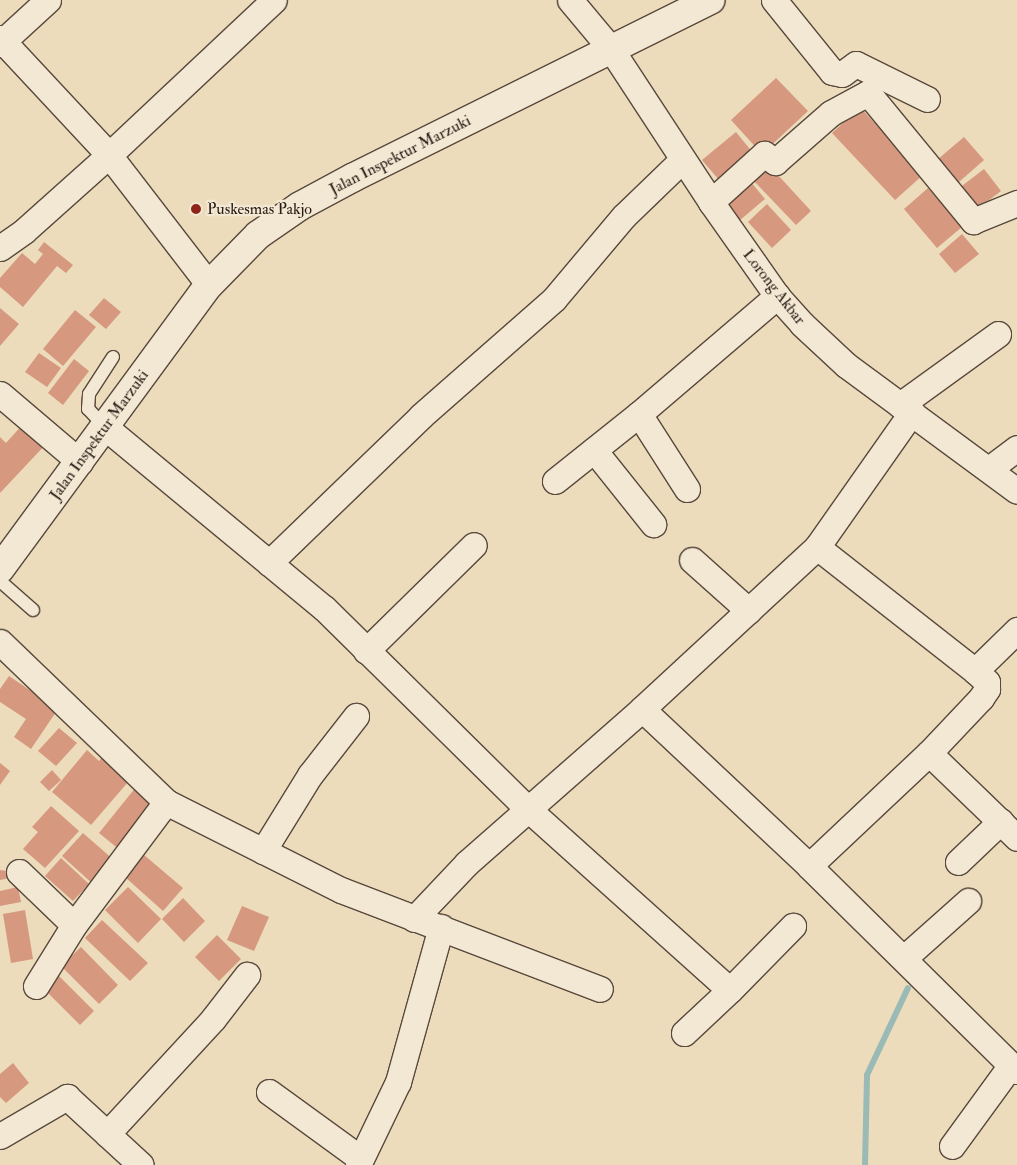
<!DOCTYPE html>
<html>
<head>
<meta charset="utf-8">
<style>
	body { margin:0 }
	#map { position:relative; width:1017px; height:1165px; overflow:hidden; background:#ecdcbc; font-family:"IM FELL Double Pica",serif }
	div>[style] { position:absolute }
	.stream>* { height:6px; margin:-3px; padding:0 3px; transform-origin:3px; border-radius:3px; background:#99bab5 }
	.building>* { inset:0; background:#d6987e }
	.roads { filter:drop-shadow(1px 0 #58493d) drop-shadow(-1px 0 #58493d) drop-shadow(0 1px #58493d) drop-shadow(0 -1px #58493d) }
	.service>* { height:12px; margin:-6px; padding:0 6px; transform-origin:6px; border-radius:6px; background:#f3e8d3 }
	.minor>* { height:25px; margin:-12.5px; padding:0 12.5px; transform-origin:12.5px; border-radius:12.5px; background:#f3e8d3 }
	.tertiary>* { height:28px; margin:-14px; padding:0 14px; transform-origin:14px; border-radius:14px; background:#f3e8d3 }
	.dots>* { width:14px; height:14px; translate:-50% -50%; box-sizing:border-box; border:2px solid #f3e8d3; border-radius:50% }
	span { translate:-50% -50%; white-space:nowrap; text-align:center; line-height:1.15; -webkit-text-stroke:4.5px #f3e8d3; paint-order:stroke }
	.street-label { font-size:16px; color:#261813 }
	.poi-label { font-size:16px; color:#261813 }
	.left { translate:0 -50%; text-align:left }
</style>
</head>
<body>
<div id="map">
	<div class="stream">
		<i style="left:865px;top:1165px;width:90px;rotate:-88.7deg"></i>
		<i style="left:867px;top:1075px;width:96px;rotate:-64.8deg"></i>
	</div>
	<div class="building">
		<i style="clip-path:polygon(776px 78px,808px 111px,762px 154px,731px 120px)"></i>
		<i style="clip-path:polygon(860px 107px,923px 175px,895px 200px,832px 133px)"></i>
		<i style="clip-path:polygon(736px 132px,758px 159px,725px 187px,702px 160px)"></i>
		<i style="clip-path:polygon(964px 137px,984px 160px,951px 189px,931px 165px)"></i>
		<i style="clip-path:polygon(766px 162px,811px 211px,796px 225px,750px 177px)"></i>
		<i style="clip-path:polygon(984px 169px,1001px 191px,971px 214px,954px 192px)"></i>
		<i style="clip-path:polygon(750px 181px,765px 199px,739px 221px,724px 203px)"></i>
		<i style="clip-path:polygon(928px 188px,962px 227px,937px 248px,904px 209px)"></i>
		<i style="clip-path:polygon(767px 204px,791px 230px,772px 248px,748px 222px)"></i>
		<i style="clip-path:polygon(962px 234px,979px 254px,955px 273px,939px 254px)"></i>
		<i style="clip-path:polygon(44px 242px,73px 265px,66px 273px,57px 266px,23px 307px,0 287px,0 278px,22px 253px,35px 264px,43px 254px,38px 250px)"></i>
		<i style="clip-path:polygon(104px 298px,121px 312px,106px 329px,89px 315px)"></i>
		<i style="clip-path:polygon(0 308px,19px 324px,0 346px)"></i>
		<i style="clip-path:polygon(75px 310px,96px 327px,63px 366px,43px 349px)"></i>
		<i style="clip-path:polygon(39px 353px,61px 368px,47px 387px,25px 372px)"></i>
		<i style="clip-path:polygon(74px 359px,89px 371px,63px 405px,48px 393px)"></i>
		<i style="clip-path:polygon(25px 422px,47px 443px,0 493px,0 437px,6px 443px)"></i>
		<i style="clip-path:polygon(9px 676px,58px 709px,31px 749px,14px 737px,26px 719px,0 702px,0 689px)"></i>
		<i style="clip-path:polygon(59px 728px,77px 743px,56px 766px,38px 751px)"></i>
		<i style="clip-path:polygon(87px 750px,99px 761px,104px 755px,135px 774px,91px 825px,52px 792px)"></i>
		<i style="clip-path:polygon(0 763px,10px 771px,0 785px)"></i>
		<i style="clip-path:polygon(52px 770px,61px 780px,49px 791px,40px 782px)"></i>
		<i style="clip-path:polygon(136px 787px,159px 805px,121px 851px,99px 833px)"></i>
		<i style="clip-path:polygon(51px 806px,79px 831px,45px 868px,23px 849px,38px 832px,32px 827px)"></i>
		<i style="clip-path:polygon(83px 833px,115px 861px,94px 885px,62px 856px)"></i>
		<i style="clip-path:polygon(144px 855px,183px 888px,163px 911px,125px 877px)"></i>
		<i style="clip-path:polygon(61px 858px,89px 884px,73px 901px,45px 876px)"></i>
		<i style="clip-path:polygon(0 870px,14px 872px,15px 877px,0 880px)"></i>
		<i style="clip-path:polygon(18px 887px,21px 902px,0 906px,0 891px)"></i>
		<i style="clip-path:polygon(128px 887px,161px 919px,138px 943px,105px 910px)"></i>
		<i style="clip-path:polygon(183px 898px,205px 921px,184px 942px,162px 919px)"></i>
		<i style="clip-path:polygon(242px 906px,269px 917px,254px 951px,227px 940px)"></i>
		<i style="clip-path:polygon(25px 910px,33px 959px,11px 963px,3px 914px)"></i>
		<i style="clip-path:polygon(102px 920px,148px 963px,130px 981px,85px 938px)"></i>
		<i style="clip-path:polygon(217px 935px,241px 959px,219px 981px,195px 957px)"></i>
		<i style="clip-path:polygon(81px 947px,118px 985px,99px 1004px,61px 966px)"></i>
		<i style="clip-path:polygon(56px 973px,94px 1011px,80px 1025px,42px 987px)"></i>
		<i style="clip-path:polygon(13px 1063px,29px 1083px,6px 1103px,0 1097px,0 1074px)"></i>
	</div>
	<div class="roads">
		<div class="service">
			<i style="left:105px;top:427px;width:25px;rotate:-133deg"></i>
			<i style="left:88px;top:409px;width:15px;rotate:-86deg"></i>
			<i style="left:89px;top:394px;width:44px;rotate:-57deg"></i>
			<i style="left:0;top:581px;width:44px;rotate:41.3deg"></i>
		</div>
		<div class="minor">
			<i style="left:570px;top:0;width:64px;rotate:50.1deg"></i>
			<i style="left:611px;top:49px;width:183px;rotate:56.8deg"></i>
			<i style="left:711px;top:202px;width:115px;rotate:54.9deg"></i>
			<i style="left:777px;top:296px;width:38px;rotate:48deg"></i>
			<i style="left:802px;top:324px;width:60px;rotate:43deg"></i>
			<i style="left:846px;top:365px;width:212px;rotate:36.4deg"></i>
			<i style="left:774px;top:0;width:92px;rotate:51.1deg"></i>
			<i style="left:832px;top:72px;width:10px;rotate:11deg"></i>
			<i style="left:842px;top:74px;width:17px;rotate:-36deg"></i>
			<i style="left:856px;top:64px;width:79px;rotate:26.2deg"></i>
			<i style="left:0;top:38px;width:160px;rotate:47deg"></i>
			<i style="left:109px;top:155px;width:164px;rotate:52.4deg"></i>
			<i style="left:0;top:44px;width:65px;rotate:-42.5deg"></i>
			<i style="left:711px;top:202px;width:72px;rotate:-42.2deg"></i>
			<i style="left:764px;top:154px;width:14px;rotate:36deg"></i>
			<i style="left:775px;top:162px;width:74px;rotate:-41.2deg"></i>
			<i style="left:831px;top:113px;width:42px;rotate:-28.4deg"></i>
			<i style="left:868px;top:93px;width:166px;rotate:50.6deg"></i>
			<i style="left:973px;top:221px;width:48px;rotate:-22.2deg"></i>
			<i style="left:0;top:248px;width:29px;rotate:-35deg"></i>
			<i style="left:24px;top:231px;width:114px;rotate:-41.8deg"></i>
			<i style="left:109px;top:155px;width:226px;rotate:-43.2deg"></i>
			<i style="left:0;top:394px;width:105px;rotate:40.4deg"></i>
			<i style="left:900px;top:405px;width:121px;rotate:-35.9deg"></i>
			<i style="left:639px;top:414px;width:89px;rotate:57.4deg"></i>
			<i style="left:105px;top:427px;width:284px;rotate:39.6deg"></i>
			<i style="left:324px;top:608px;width:286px;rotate:44.6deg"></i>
			<i style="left:528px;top:809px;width:271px;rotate:41.9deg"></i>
			<i style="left:730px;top:990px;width:90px;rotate:-45.5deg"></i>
			<i style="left:594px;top:450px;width:95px;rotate:51.4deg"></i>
			<i style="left:989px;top:469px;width:35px;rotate:-37deg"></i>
			<i style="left:555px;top:481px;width:107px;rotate:-38.6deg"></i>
			<i style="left:639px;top:414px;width:182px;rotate:-40.5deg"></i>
			<i style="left:817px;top:547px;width:201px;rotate:38.1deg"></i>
			<i style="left:692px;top:560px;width:76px;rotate:41.8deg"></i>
			<i style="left:269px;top:563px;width:211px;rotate:-44deg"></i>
			<i style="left:421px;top:416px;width:177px;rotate:-41.3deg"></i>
			<i style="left:554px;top:299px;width:109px;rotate:-49.9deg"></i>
			<i style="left:624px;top:216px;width:81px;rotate:-44deg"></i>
			<i style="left:0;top:642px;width:231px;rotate:43.9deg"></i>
			<i style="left:166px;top:802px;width:196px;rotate:26.7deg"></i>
			<i style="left:341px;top:890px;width:277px;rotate:20.9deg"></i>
			<i style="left:366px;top:651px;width:151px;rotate:-44.5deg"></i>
			<i style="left:642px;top:709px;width:229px;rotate:43.2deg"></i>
			<i style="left:809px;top:866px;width:292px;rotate:44.6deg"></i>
			<i style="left:929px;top:753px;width:122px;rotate:44deg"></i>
			<i style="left:263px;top:851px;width:89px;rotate:-58.3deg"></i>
			<i style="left:310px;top:775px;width:75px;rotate:-52.1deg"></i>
			<i style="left:958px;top:862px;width:59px;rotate:-43.6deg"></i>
			<i style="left:809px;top:866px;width:165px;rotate:-43.3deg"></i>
			<i style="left:929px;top:753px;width:76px;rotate:-46.6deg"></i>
			<i style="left:981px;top:698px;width:11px;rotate:-56deg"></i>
			<i style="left:987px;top:689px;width:7px;rotate:-90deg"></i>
			<i style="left:987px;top:682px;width:16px;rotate:-137deg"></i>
			<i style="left:975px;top:671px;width:59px;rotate:-44.3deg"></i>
			<i style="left:19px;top:872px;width:76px;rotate:43.9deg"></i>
			<i style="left:414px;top:919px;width:77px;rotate:-46.6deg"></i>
			<i style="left:467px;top:863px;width:233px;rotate:-41.3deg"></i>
			<i style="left:642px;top:709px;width:238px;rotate:-42.8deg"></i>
			<i style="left:817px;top:547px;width:165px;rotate:-54.9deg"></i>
			<i style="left:904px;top:958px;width:86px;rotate:-41.7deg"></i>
			<i style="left:36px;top:986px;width:72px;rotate:-58.1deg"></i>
			<i style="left:74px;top:925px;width:154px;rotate:-53.2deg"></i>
			<i style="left:684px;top:1033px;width:63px;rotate:-43.1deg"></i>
			<i style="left:269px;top:1092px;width:112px;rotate:36deg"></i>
			<i style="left:107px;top:1134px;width:156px;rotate:-47.3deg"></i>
			<i style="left:213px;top:1019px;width:56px;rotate:-52.3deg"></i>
			<i style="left:0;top:1136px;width:78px;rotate:-30.2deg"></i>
			<i style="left:67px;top:1097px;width:100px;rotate:42.6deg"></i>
			<i style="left:952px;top:1146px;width:100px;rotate:-53.9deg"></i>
			<i style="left:358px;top:1165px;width:92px;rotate:-64.3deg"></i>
			<i style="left:398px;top:1082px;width:161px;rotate:-74.5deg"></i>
		</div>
		<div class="tertiary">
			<i style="left:0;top:569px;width:353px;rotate:-53.7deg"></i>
			<i style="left:209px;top:285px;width:70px;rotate:-45.6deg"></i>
			<i style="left:258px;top:235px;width:51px;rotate:-34.6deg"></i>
			<i style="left:300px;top:206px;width:61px;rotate:-28.2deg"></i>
			<i style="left:354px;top:177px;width:398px;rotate:-26.4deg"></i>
		</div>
	</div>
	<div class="dots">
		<i style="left:196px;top:209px;background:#8f2418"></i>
	</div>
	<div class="street-label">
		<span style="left:400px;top:155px;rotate:-27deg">Jalan Inspektur Marzuki</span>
		<span style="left:774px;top:287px;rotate:52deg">Lorong Akbar</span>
		<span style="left:99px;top:435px;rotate:-54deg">Jalan Inspektur Marzuki</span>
	</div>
	<div class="poi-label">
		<span class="left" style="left:207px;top:209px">Puskesmas Pakjo</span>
	</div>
</div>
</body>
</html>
